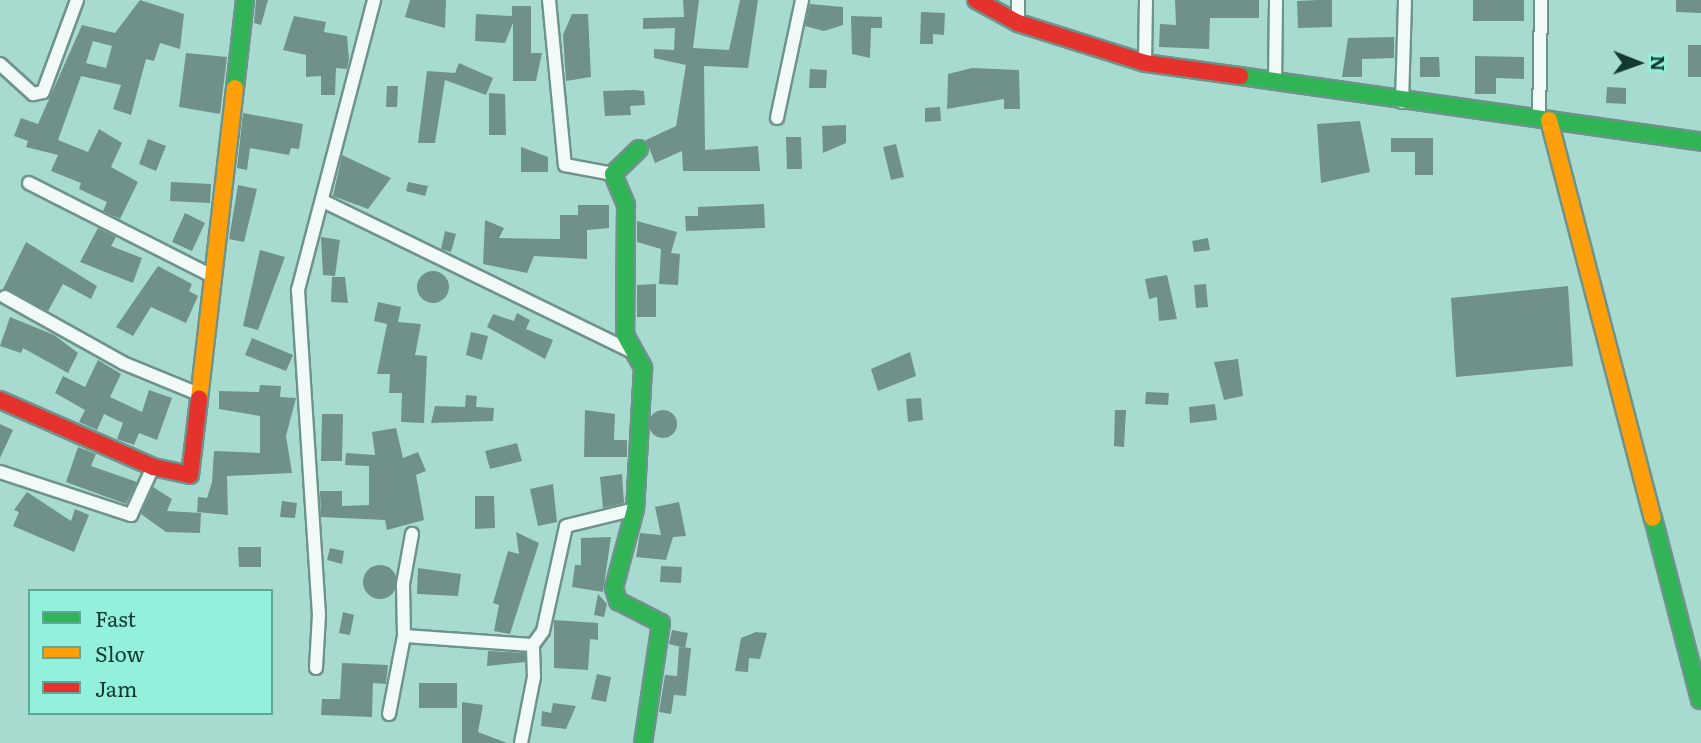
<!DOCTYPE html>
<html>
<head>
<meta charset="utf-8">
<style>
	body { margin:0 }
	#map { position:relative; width:1701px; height:743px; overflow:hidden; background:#a8dbd0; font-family:Literata,serif }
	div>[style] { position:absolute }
	.building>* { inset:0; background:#70918a }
	.round { border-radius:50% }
	.roads { filter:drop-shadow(2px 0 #6e938c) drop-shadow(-2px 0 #6e938c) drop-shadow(0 2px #6e938c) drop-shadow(0 -2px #6e938c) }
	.street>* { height:12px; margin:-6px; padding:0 6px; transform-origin:6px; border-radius:6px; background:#f2faf8 }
	.fast>* { height:16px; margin:-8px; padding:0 8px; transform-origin:8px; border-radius:8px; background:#30b455 }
	.slow>* { height:16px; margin:-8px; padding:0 8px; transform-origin:8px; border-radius:8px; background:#ff9f0a }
	.jam>* { height:16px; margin:-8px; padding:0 8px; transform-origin:8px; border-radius:8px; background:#e5322d }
	span { translate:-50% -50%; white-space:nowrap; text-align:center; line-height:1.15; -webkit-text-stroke:7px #93f0dc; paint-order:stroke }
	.legend { position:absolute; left:28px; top:589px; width:245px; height:126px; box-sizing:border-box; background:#93f0dc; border:2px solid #5fa798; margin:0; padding:9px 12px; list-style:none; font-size:21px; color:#123a33 }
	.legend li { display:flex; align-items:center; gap:14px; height:35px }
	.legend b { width:35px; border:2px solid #5fa798 }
	.north { position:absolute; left:1603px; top:28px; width:70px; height:70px; -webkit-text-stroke:5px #93f0dc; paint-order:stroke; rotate:91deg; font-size:19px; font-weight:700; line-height:28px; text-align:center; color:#123a33 }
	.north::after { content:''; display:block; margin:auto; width:24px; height:32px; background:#123a33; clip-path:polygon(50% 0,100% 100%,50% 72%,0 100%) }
</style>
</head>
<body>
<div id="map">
	<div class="building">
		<i style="clip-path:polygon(evenodd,140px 0,184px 14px,180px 49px,160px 43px,154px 61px,146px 59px,131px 115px,113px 109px,121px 85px,81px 76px,58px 140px,88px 152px,99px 129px,122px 143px,111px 167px,138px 182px,120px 219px,103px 211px,107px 202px,79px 189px,81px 183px,51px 171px,58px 155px,26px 147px,28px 141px,14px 136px,21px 118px,38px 124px,82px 25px,115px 33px,140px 0,93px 41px,112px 46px,106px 68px,86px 63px,93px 41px)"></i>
		<i style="clip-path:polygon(256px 0,268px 0,261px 25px,254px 23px)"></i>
		<i style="clip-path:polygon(410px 0,446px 0,445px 28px,405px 17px)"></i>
		<i style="clip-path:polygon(683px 0,699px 0,693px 48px,729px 50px,740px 0,758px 0,748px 68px,704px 66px,705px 150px,758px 146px,760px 171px,683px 171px,682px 151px,655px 163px,646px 140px,676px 126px,686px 65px,654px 58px,654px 49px,674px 50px,675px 28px,643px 29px,643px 18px,684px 17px)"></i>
		<i style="clip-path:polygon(1175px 0,1259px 0,1259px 18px,1210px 18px,1209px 49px,1159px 47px,1160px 24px,1176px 25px)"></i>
		<i style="clip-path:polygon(1318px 0,1332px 0,1332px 27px,1298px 28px,1297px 1px)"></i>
		<i style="clip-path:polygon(1473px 0,1524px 0,1524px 21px,1473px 21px)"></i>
		<i style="clip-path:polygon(1676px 0,1701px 0,1701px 13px,1676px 12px)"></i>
		<i style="clip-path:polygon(810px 4px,843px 7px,843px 25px,824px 31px,805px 26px)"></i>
		<i style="clip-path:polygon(512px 6px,531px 6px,531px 53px,542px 53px,536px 81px,513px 81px,513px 23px,505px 43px,475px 41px,476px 14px,512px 16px)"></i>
		<i style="clip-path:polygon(921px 12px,945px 13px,944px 35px,933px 34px,933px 44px,920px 44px)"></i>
		<i style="clip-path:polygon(572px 14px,588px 14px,591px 77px,566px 81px,563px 35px)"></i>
		<i style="clip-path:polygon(294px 16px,326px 22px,324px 32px,347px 36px,349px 59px,347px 69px,336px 68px,335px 95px,321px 95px,321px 76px,306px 77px,306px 55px,283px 50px)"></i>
		<i style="clip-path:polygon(851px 16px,882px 17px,882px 28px,871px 28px,870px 58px,852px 54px)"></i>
		<i style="clip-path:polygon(1394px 37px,1394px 58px,1362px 59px,1362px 77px,1342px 77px,1348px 38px)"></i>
		<i style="clip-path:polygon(1688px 45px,1701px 45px,1701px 77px,1688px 77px)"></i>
		<i style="clip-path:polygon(186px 53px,227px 57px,220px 114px,179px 107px)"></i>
		<i style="clip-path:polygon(1475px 56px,1524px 57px,1524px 79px,1496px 78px,1496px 94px,1475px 94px)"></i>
		<i style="clip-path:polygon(1420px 57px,1439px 57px,1440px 77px,1420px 77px)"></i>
		<i style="clip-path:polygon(459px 63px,493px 78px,486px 95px,445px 80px,435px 143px,418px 143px,427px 71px,455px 73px)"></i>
		<i style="clip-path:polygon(972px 68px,1019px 70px,1020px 109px,1004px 109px,1004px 99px,947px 109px,948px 74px)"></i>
		<i style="clip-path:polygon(810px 69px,827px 70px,826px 88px,809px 88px)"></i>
		<i style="clip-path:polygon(387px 86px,398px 86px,397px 107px,386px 107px)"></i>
		<i style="clip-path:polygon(1607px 87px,1626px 88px,1626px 104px,1606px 103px)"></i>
		<i style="clip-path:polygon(634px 90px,644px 91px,645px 105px,630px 106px,631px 115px,605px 116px,603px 91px)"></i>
		<i style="clip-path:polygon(489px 93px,505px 94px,506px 135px,489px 135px)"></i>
		<i style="clip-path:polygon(940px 107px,941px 121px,925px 122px,925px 108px)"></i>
		<i style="clip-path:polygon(243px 113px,303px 124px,299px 149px,291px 148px,289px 155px,250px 148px,247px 170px,237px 168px)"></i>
		<i style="clip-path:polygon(1360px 121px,1370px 172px,1321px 183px,1317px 124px)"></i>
		<i style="clip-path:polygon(846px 125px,846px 143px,823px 153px,822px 126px)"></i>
		<i style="clip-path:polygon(786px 137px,801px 137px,802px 169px,787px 169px)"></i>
		<i style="clip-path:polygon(1391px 138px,1433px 138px,1433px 175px,1415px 175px,1415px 152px,1391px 152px)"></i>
		<i style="clip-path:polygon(148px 139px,166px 146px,156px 171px,139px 164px)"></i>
		<i style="clip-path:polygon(896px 144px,904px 177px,891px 180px,883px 147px)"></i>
		<i style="clip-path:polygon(521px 147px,548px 157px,548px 172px,521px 172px)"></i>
		<i style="clip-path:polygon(342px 155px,391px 178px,368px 209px,333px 196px)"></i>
		<i style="clip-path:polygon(171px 182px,211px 184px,210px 203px,170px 201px)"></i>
		<i style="clip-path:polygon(408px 182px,428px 186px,425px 196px,406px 191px)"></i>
		<i style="clip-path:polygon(238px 185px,257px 189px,244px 242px,229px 239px)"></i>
		<i style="clip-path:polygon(764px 204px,765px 228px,686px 231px,685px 216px,698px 216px,698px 207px)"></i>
		<i style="clip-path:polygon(578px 205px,609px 205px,609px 228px,587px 230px,587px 259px,534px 256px,527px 273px,483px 264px,485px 220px,504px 228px,499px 238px,560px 239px,560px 215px,578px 215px)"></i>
		<i style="clip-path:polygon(185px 213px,205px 223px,192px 251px,172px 242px)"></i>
		<i style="clip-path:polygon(637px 221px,677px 232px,671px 253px,680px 254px,678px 285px,659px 284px,661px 249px,637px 242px)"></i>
		<i style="clip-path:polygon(98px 228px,116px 237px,111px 246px,142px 258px,133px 283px,80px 262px)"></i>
		<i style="clip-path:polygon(445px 231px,456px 234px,451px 252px,441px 249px)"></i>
		<i style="clip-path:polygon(321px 237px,340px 240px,335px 276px,323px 275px)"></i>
		<i style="clip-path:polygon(1208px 238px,1210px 250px,1194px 252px,1192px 241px)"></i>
		<i style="clip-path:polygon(26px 242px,97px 286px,91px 299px,63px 284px,48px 311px,3px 289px)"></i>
		<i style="clip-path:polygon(260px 250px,285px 257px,258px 330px,243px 326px)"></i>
		<i style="clip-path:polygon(158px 266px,192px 284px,189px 291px,198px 296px,186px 323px,151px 307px,133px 336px,116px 327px)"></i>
		<i class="round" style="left:417px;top:271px;width:32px;height:32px"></i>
		<i style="clip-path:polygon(1167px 275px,1177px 319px,1159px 321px,1157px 297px,1149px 299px,1145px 279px)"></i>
		<i style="clip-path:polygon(332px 277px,345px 277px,348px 303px,331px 302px)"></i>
		<i style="clip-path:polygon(656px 284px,656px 317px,637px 317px,637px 285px)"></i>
		<i style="clip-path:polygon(1206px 284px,1208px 307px,1196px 308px,1194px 285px)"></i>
		<i style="clip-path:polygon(1568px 286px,1573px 366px,1456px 377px,1451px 298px)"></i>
		<i style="clip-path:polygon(378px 302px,401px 307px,398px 322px,421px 324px,415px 355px,427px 356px,424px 423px,401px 422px,402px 393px,389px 393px,390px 374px,377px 374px,387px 324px,374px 321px)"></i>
		<i style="clip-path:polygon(517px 313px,530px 320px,526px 329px,553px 340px,545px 359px,487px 327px,493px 314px,514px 321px)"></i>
		<i style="clip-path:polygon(10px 317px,54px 335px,78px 353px,68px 373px,23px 348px,21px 353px,0 346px)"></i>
		<i style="clip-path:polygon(471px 332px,488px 336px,482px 360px,466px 355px)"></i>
		<i style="clip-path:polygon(252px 338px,293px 355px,286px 371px,245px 355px)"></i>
		<i style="clip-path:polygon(910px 352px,916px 376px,878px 391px,871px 369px)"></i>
		<i style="clip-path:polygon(1238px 359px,1243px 396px,1224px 400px,1214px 362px)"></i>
		<i style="clip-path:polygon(98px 360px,121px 374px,110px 397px,142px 412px,149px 390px,172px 398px,157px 440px,139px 433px,134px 445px,117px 439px,123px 423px,104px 414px,97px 430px,79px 422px,85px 410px,55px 393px,63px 376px,85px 387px)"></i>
		<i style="clip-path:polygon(260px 385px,281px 386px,280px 397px,296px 398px,286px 436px,292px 473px,227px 476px,228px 515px,197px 512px,198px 497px,207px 498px,212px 482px,214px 451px,260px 453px,260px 416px,219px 409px,219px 391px,259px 392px)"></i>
		<i style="clip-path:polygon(1146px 392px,1169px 393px,1168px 405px,1145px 404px)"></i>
		<i style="clip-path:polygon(466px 395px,477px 396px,476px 407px,494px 408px,493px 421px,431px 423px,435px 406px,465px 407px)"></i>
		<i style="clip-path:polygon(921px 398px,923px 420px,908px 422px,906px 399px)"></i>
		<i style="clip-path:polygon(1215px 404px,1217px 420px,1190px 423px,1189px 407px)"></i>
		<i class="round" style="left:649px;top:410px;width:28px;height:28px"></i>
		<i style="clip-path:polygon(585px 410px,615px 414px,614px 440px,627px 440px,627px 457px,584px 457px)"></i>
		<i style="clip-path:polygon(1115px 410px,1126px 410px,1124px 447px,1114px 446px)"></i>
		<i style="clip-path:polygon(322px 414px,343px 414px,342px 461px,321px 461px)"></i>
		<i style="clip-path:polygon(0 424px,13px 430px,0 458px)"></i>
		<i style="clip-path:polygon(396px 428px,403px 458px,418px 452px,426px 471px,416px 475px,424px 520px,387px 530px,385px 520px,321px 517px,320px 491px,342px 491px,342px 506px,369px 505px,369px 466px,345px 465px,346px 453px,375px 455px,372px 432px)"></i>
		<i style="clip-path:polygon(517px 443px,522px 461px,490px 469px,485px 451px)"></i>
		<i style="clip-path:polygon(78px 447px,96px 454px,91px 466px,137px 482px,126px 504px,66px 482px)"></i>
		<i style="clip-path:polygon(622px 474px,624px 503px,603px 508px,600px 477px)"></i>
		<i style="clip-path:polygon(553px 484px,557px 522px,538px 526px,530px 489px)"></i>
		<i style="clip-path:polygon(153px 487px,172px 499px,167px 511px,201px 513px,200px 533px,166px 532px,141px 514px)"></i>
		<i style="clip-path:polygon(27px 492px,71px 521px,75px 509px,89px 515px,74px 552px,13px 526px,19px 512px,14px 510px)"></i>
		<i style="clip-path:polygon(475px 496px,494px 496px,495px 528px,475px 529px)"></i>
		<i style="clip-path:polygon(282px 501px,297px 503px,295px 518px,280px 517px)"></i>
		<i style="clip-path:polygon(679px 502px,686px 536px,673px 537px,666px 560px,636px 557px,640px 533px,661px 535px,655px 507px)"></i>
		<i style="clip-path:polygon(516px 532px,539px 543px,510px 634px,494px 631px,499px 605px,493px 603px,508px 551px,519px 554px)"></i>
		<i style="clip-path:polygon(611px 537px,603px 592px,572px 587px,575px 565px,581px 565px,581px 538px)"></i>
		<i style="clip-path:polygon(238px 547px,261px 547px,261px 567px,239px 567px)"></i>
		<i style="clip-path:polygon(330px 548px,344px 551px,342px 564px,327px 560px)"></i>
		<i class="round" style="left:363px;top:565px;width:34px;height:34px"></i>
		<i style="clip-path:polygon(661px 566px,682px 567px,681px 583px,660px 582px)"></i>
		<i style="clip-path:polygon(418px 568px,461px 574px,458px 596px,417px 594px)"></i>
		<i style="clip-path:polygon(598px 594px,607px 604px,604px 617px,594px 615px)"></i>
		<i style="clip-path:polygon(343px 612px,354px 615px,350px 635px,339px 633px)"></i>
		<i style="clip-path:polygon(554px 620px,598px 623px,598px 640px,590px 639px,588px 670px,554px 668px)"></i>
		<i style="clip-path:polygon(672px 630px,688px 633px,685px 648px,669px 644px)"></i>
		<i style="clip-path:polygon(756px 632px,767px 633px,760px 659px,749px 658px,748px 672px,735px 671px,741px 638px)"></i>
		<i style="clip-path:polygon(679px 647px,691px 648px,686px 696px,674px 695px,671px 714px,659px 712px,665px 675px,677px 676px)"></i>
		<i style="clip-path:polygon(488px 651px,525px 653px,525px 662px,487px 666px)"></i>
		<i style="clip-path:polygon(342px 663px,388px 665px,386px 684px,373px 683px,372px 717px,321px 715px,322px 699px,340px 699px)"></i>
		<i style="clip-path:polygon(597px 674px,611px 677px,606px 702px,591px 699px)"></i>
		<i style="clip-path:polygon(419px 683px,457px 683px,457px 708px,419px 708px)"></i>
		<i style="clip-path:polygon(462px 702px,483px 705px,478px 732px,507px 743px,462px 743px)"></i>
		<i style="clip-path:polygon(553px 703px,576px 706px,566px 729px,541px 726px,542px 711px,551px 713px)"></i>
	</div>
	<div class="roads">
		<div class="street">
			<i style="left:549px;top:0;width:166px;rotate:84.5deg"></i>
			<i style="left:565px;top:165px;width:49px;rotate:10.6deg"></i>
			<i style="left:1018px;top:0;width:23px;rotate:90deg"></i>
			<i style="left:1145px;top:63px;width:63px;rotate:-89.1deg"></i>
			<i style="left:0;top:64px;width:45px;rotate:42.3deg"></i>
			<i style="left:33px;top:94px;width:10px;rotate:-11deg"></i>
			<i style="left:43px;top:92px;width:98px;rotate:-69.7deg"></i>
			<i style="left:1275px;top:83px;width:83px;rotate:-89.3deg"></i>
			<i style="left:1402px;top:102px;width:102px;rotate:-88.3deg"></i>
			<i style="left:777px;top:118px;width:121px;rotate:-78deg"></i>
			<i style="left:1539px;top:119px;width:119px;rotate:-89deg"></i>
			<i style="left:29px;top:183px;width:208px;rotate:26.9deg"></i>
			<i style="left:323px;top:201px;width:346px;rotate:26deg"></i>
			<i style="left:5px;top:297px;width:135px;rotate:29.2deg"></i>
			<i style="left:123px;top:363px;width:84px;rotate:22.3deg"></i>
			<i style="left:0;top:472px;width:138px;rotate:18.2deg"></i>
			<i style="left:131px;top:515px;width:53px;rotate:-65.4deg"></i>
			<i style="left:404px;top:636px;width:52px;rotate:-91.1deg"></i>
			<i style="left:403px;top:584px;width:51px;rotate:-79.8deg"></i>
			<i style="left:316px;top:668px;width:53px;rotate:-86.8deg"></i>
			<i style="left:319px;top:615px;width:326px;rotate:-93.7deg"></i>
			<i style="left:298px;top:290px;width:300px;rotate:-75.3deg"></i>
			<i style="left:389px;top:714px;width:79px;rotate:-79.1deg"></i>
			<i style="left:404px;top:636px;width:129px;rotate:4deg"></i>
			<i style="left:521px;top:743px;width:67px;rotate:-78.9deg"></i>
			<i style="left:534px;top:677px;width:32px;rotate:-92deg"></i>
			<i style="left:533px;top:645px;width:17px;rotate:-54deg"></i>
			<i style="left:543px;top:631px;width:107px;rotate:-77.6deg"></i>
			<i style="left:566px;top:526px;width:71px;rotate:-13.8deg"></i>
		</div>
		<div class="fast">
			<i style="left:1240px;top:76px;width:466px;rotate:8.1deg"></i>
			<i style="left:235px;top:88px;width:89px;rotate:-83.5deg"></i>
			<i style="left:639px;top:149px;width:36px;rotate:136deg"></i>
			<i style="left:613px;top:174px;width:34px;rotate:67deg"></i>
			<i style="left:626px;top:205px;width:130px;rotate:90.4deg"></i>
			<i style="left:625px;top:335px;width:38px;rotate:61deg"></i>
			<i style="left:643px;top:368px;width:141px;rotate:93.2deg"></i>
			<i style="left:635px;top:509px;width:82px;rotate:104.9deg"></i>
			<i style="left:614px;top:588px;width:14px;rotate:73deg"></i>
			<i style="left:618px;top:601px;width:48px;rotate:27.1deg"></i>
			<i style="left:661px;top:623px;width:121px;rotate:98.5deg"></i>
			<i style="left:1653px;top:518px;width:188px;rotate:75.5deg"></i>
		</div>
		<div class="slow">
			<i style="left:1549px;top:120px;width:411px;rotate:75.4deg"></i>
			<i style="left:199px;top:399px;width:313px;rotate:-83.4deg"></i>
		</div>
		<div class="jam">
			<i style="left:976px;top:0;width:48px;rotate:28.7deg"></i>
			<i style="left:1018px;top:23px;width:133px;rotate:17.5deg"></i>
			<i style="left:1145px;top:63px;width:96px;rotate:7.8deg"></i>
			<i style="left:0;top:400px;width:167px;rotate:23.6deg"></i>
			<i style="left:153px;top:467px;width:38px;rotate:12deg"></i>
			<i style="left:190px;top:475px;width:77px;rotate:-83.2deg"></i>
		</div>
	</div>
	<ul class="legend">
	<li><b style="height:9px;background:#30b455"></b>Fast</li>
	<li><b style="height:9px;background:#ff9f0a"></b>Slow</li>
	<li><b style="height:9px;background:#e5322d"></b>Jam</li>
	</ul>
	<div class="north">N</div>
</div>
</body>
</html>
